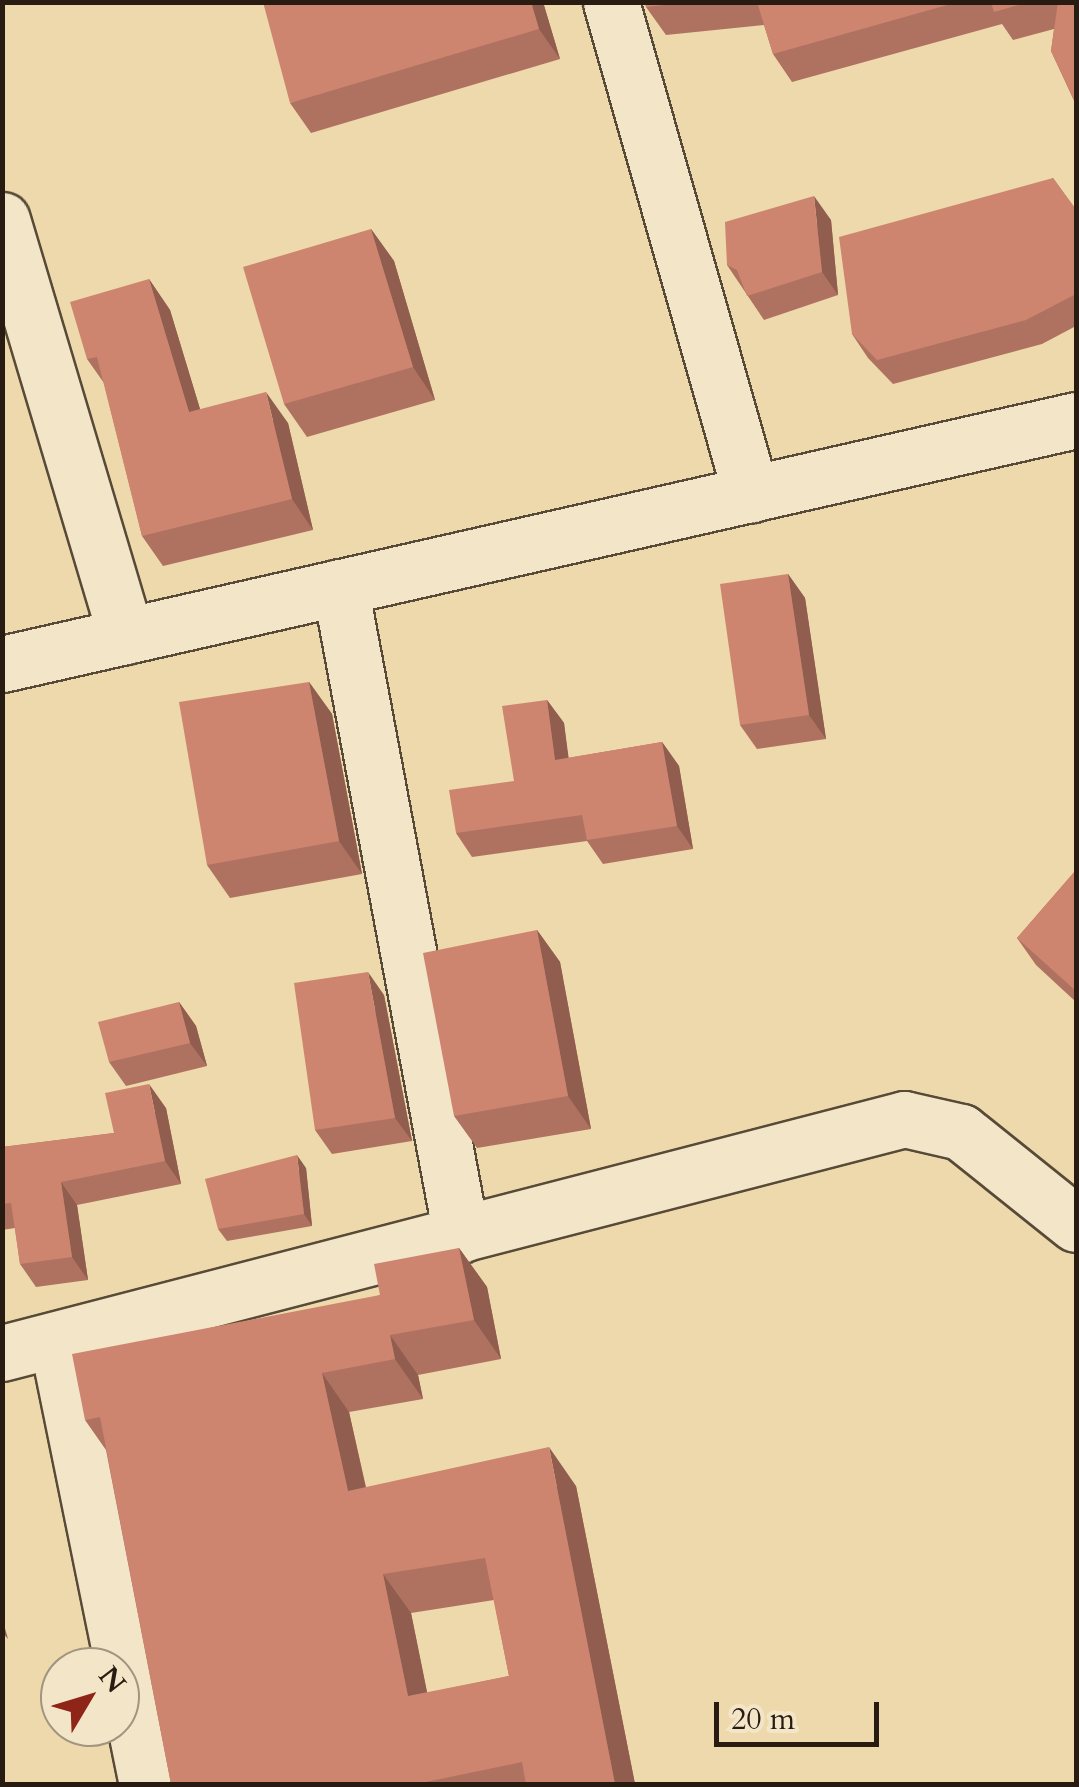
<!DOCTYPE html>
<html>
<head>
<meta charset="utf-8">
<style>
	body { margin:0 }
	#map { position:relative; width:1079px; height:1787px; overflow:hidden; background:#edd9ab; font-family:Cardo,serif }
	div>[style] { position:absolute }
	.roads { filter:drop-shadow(2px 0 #584a38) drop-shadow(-2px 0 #584a38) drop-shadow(0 2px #584a38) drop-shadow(0 -2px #584a38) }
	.minor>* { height:55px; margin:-27.5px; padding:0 27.5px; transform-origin:27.5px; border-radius:27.5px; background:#f3e6c8 }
	.wall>* { inset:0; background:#b07260 }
	.shaded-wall>* { inset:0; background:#905d4e }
	.building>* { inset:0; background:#cd8570 }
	span { translate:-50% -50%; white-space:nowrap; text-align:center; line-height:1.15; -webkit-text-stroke:9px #f3e6c8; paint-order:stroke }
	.frame { position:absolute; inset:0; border:5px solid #271b12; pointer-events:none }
	.north { position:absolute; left:40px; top:1647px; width:100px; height:100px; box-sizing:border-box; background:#f3e6c8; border:2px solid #a1957f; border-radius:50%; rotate:52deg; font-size:28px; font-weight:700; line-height:40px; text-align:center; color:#271b12 }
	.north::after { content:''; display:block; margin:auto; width:35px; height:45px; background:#8f2418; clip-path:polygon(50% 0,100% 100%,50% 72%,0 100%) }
	.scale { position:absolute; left:714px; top:1702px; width:165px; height:45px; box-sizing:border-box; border:5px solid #271b12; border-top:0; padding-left:12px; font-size:30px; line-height:35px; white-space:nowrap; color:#271b12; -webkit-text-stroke:8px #f3e6c8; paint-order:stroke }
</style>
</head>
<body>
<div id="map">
	<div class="roads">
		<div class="minor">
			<i style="left:611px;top:2px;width:512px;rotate:74.12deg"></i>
			<i style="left:2px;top:220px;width:434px;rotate:73.4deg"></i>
			<i style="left:340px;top:587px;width:659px;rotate:79.42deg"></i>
			<i style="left:2px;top:664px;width:1101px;rotate:-12.8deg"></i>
			<i style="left:57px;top:1342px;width:451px;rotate:78.5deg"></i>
			<i style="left:2px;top:1353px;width:932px;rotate:-14.54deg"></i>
			<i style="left:904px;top:1119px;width:58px;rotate:12.8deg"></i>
			<i style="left:961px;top:1132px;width:147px;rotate:38.7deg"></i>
		</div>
	</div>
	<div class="wall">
		<i style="clip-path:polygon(543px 2px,560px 59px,311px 133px,290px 103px)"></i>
		<i style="clip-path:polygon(645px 2px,1076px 2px,1076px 105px,1051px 51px,1054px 29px,1013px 40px,1002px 24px,792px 82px,773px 54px,764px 25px,666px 35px,646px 7px)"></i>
		<i style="clip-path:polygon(1053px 178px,1076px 210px,1076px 326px,1042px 344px,893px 384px,868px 358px,852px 334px)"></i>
		<i style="clip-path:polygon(831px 220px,838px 295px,764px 320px,727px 265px)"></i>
		<i style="clip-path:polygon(371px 229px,394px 261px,435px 400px,307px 437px,284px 404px)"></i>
		<i style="clip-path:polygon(149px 279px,170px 310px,200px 409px,288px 423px,313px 530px,163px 566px,142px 536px,104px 383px,87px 359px)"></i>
		<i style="clip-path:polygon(788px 574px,805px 598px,826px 739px,757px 749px,740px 725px)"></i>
		<i style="clip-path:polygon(309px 682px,332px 714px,362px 874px,230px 898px,207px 865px)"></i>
		<i style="clip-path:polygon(547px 700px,564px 723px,568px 758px,662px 742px,679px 766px,693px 849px,603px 864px,587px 841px,472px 857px,456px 833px,514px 781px)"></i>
		<i style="clip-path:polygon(1076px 870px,1076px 1002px,1036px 965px,1017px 938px)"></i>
		<i style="clip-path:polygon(537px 930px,560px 962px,591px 1129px,477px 1148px,454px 1116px)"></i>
		<i style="clip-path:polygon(384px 995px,412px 1141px,332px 1154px,315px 1130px)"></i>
		<i style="clip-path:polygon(179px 1002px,196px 1026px,207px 1066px,126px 1086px,109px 1062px)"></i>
		<i style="clip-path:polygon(166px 1108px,181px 1184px,77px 1205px,88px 1280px,36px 1287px,20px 1264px,15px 1228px,2px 1230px,2px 1147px,114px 1133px)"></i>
		<i style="clip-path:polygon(306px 1168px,312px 1226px,227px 1241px,218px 1229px)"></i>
		<i style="clip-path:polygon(evenodd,459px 1248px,487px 1287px,501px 1359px,418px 1375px,423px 1399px,349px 1412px,366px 1487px,576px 1486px,635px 1784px,171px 1784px,106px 1450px,85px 1420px,380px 1295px,459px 1248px,494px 1600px,509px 1676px,427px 1693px,411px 1613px,494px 1600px)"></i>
	</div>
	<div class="shaded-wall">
		<i style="clip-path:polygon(531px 2px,543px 2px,560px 59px,539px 29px)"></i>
		<i style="clip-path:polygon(814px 196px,831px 220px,838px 295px,822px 272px)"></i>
		<i style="clip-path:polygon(371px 229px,394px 261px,435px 400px,413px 367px)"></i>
		<i style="clip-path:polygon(149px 279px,170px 310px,210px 442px,189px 412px)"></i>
		<i style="clip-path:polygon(266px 392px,288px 423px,313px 530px,292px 499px)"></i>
		<i style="clip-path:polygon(788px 574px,805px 598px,826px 739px,809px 715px)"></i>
		<i style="clip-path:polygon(309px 682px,332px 714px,362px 874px,339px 841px)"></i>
		<i style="clip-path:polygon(547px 700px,564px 723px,572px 783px,555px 760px)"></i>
		<i style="clip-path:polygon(662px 742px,679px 766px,693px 849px,677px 826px)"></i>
		<i style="clip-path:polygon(537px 930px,560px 962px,591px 1129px,568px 1096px)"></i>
		<i style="clip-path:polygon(368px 972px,384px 995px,412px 1141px,395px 1118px)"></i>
		<i style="clip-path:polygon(179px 1002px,196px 1026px,207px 1066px,190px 1043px)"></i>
		<i style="clip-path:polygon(149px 1084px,166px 1108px,181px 1184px,165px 1161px)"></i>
		<i style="clip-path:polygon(297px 1155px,306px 1168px,312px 1226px,304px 1214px)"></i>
		<i style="clip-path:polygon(61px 1182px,77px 1205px,88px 1280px,72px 1257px)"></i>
		<i style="clip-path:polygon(459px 1248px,487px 1287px,501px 1359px,474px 1320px)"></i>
		<i style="clip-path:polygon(390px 1335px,418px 1375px,423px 1399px,395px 1359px)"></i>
		<i style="clip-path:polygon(322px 1373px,349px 1412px,375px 1530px,348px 1491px)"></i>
		<i style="clip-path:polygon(549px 1447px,576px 1486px,635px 1784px,615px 1784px)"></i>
		<i style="clip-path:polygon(383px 1574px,411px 1613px,436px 1736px,408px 1696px)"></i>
		<i style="clip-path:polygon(2px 1618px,8px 1639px,2px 1632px)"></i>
	</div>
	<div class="building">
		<i style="clip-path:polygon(263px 2px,531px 2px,539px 29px,290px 103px)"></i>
		<i style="clip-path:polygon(645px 2px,692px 2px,646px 7px)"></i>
		<i style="clip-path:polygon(757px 2px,958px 2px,773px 54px)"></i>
		<i style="clip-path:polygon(991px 2px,1029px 2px,994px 12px)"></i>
		<i style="clip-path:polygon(1058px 2px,1076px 2px,1076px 104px,1051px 51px)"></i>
		<i style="clip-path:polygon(1053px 178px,1075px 208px,1076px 213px,1076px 294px,1026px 320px,877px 360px,852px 334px,839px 237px)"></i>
		<i style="clip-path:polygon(814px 196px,822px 272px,747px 296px,737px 270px,727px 265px,725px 222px)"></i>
		<i style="clip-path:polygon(371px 229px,413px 367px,284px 404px,243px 267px)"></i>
		<i style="clip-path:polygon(149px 279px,189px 412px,266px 392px,292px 499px,142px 536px,97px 357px,87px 359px,70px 302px)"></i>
		<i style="clip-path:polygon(788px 574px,809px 715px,740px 725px,720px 584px)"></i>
		<i style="clip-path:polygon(309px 682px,339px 841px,207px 865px,179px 702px)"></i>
		<i style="clip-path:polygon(547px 700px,555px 760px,662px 742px,677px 826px,587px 840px,582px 815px,456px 833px,449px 790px,514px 781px,502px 706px)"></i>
		<i style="clip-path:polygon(1076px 870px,1076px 991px,1017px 938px)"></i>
		<i style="clip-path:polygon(537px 930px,568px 1096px,454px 1116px,423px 953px)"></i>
		<i style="clip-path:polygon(368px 972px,395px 1118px,315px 1130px,294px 983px)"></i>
		<i style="clip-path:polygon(179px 1002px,190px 1043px,109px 1062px,98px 1022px)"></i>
		<i style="clip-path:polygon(149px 1084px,165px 1161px,61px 1182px,72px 1257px,20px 1264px,11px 1203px,2px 1204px,2px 1147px,114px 1133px,105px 1093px)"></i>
		<i style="clip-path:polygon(297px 1155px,304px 1214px,218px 1229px,205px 1179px)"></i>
		<i style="clip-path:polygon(evenodd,459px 1248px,474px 1320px,390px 1335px,395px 1359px,322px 1373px,348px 1491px,549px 1447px,615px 1784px,526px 1784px,522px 1762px,416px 1784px,171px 1784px,100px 1417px,85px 1420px,72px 1354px,380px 1295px,374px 1264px,459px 1248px,485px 1558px,509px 1676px,408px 1696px,383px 1574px,485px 1558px)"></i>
	</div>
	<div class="frame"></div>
	<div class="north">N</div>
	<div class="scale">20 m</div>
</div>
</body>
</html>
